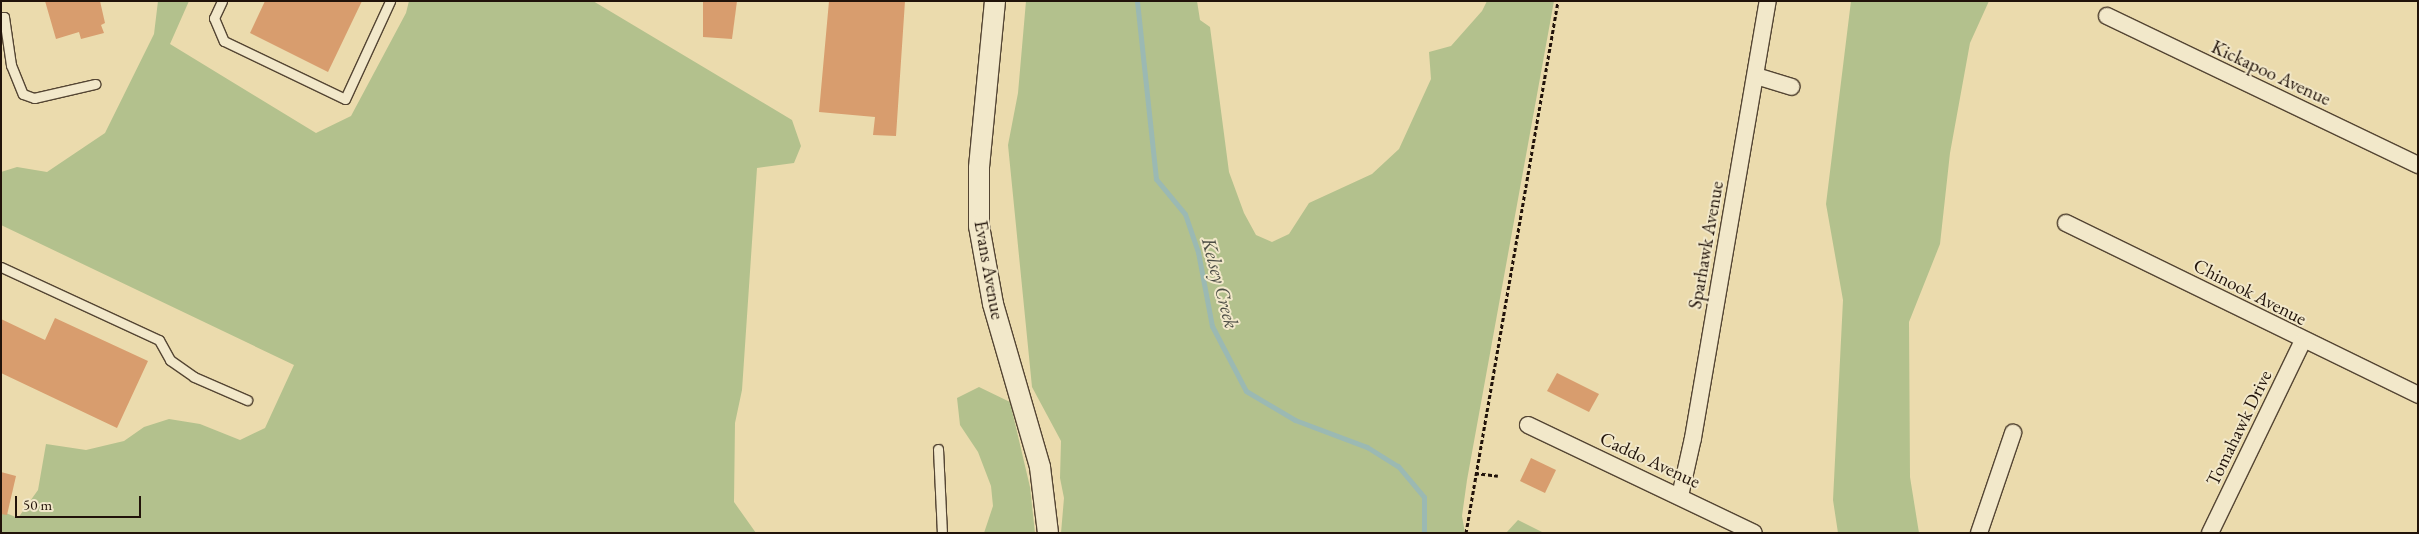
<!DOCTYPE html>
<html>
<head>
<meta charset="utf-8">
<style>
	body { margin:0 }
	#map { position:relative; width:2419px; height:534px; overflow:hidden; background:#ebdbad; font-family:"EB Garamond",serif }
	div>[style] { position:absolute }
	.green>* { inset:0; background:#b3c18d }
	.stream>* { height:5px; margin:-2.5px; padding:0 2.5px; transform-origin:2.5px; border-radius:2.5px; background:#9bb9b3 }
	.building>* { inset:0; background:#d89d6e }
	.path>* { height:3px; margin-top:-1.5px; transform-origin:0; background:repeating-linear-gradient(90deg,#21130a 0 4px,transparent 0 6.5px) }
	.roads { filter:drop-shadow(1px 0 #544533) drop-shadow(-1px 0 #544533) drop-shadow(0 1px #544533) drop-shadow(0 -1px #544533) }
	.service>* { height:9px; margin:-4.5px; padding:0 4.5px; transform-origin:4.5px; border-radius:4.5px; background:#f2e8ca }
	.minor>* { height:16px; margin:-8px; padding:0 8px; transform-origin:8px; border-radius:8px; background:#f2e8ca }
	.tertiary>* { height:20px; margin:-10px; padding:0 10px; transform-origin:10px; border-radius:10px; background:#f2e8ca }
	span { translate:-50% -50%; white-space:nowrap; text-align:center; line-height:1.15; -webkit-text-stroke:4px #f2e8ca; paint-order:stroke }
	.street-label { font-size:19px; color:#21130a }
	.water-label { font-size:20px; color:#4c4d45; font-style:italic }
	.frame { position:absolute; inset:0; border:2px solid #21130a; pointer-events:none }
	.scale { position:absolute; left:15px; top:496px; width:126px; height:22px; box-sizing:border-box; border:2px solid #21130a; border-top:0; padding-left:6px; font-size:15px; line-height:18px; white-space:nowrap; color:#21130a; -webkit-text-stroke:4px #f2e8ca; paint-order:stroke }
</style>
</head>
<body>
<div id="map">
	<div class="green">
		<i style="clip-path:polygon(158px 1px,189px 1px,170px 44px,316px 133px,351px 116px,406px 13px,409px 1px,593px 1px,792px 120px,801px 146px,794px 163px,757px 168px,742px 390px,735px 423px,734px 502px,756px 533px,1px 533px,1px 511px,18px 518px,38px 490px,46px 444px,86px 450px,124px 441px,144px 427px,169px 419px,200px 424px,240px 440px,265px 428px,294px 365px,1px 225px,1px 172px,17px 167px,47px 172px,105px 133px,154px 34px)"></i>
		<i style="clip-path:polygon(1026px 1px,1197px 1px,1200px 20px,1210px 27px,1229px 172px,1244px 213px,1256px 235px,1272px 242px,1289px 234px,1309px 203px,1372px 174px,1399px 149px,1431px 79px,1429px 52px,1451px 46px,1482px 11px,1487px 1px,1554px 1px,1467px 480px,1462px 516px,1465px 533px,1061px 533px,1064px 498px,1060px 478px,1061px 441px,1032px 387px,1008px 145px,1018px 93px)"></i>
		<i style="clip-path:polygon(1851px 1px,1989px 1px,1970px 43px,1950px 153px,1940px 244px,1909px 322px,1910px 477px,1919px 533px,1838px 533px,1833px 500px,1843px 300px,1826px 204px)"></i>
		<i style="clip-path:polygon(979px 387px,1010px 402px,1030px 487px,1035px 533px,984px 533px,993px 506px,991px 486px,978px 452px,960px 425px,957px 398px)"></i>
		<i style="clip-path:polygon(1518px 520px,1544px 533px,1506px 533px)"></i>
	</div>
	<div class="stream">
		<i style="left:1137px;top:1px;width:179px;rotate:83.9deg"></i>
		<i style="left:1156px;top:179px;width:45px;rotate:50.4deg"></i>
		<i style="left:1185px;top:214px;width:40px;rotate:71.1deg"></i>
		<i style="left:1198px;top:252px;width:75px;rotate:79.3deg"></i>
		<i style="left:1212px;top:326px;width:73px;rotate:62.4deg"></i>
		<i style="left:1246px;top:391px;width:57px;rotate:30.6deg"></i>
		<i style="left:1295px;top:420px;width:77px;rotate:20.6deg"></i>
		<i style="left:1367px;top:447px;width:36px;rotate:32deg"></i>
		<i style="left:1398px;top:466px;width:40px;rotate:50deg"></i>
		<i style="left:1424px;top:497px;width:36px;rotate:90deg"></i>
	</div>
	<div class="building">
		<i style="clip-path:polygon(45px 1px,100px 1px,105px 23px,101px 25px,104px 33px,81px 39px,79px 32px,56px 39px)"></i>
		<i style="clip-path:polygon(265px 1px,362px 1px,328px 72px,250px 33px)"></i>
		<i style="clip-path:polygon(703px 1px,737px 1px,732px 39px,703px 37px)"></i>
		<i style="clip-path:polygon(829px 1px,905px 1px,896px 136px,873px 135px,875px 117px,819px 112px)"></i>
		<i style="clip-path:polygon(55px 318px,148px 361px,117px 428px,1px 373px,1px 319px,45px 340px)"></i>
		<i style="clip-path:polygon(1557px 373px,1599px 394px,1589px 412px,1547px 391px)"></i>
		<i style="clip-path:polygon(1531px 458px,1556px 470px,1545px 493px,1520px 481px)"></i>
		<i style="clip-path:polygon(1px 472px,16px 476px,7px 515px,1px 514px)"></i>
	</div>
	<div class="path">
		<i style="left:1475px;top:473px;width:23px;rotate:7deg"></i>
		<i style="left:1466px;top:533px;width:540px;rotate:-80.19deg"></i>
	</div>
	<div class="roads">
		<div class="service">
			<i style="left:222px;top:1px;width:19px;rotate:115deg"></i>
			<i style="left:214px;top:18px;width:25px;rotate:67deg"></i>
			<i style="left:224px;top:41px;width:134px;rotate:25.6deg"></i>
			<i style="left:345px;top:99px;width:108px;rotate:-65.3deg"></i>
			<i style="left:1px;top:17px;width:3px"></i>
			<i style="left:4px;top:17px;width:49px;rotate:81.7deg"></i>
			<i style="left:11px;top:65px;width:31px;rotate:68deg"></i>
			<i style="left:23px;top:94px;width:12px;rotate:20deg"></i>
			<i style="left:34px;top:98px;width:63px;rotate:-12.9deg"></i>
			<i style="left:1px;top:267px;width:174px;rotate:24.8deg"></i>
			<i style="left:159px;top:340px;width:23px;rotate:61deg"></i>
			<i style="left:170px;top:360px;width:29px;rotate:35deg"></i>
			<i style="left:194px;top:377px;width:58px;rotate:23.5deg"></i>
			<i style="left:938px;top:449px;width:84px;rotate:87.3deg"></i>
		</div>
		<div class="minor">
			<i style="left:2107px;top:16px;width:345px;rotate:25.6deg"></i>
			<i style="left:1756px;top:76px;width:37px;rotate:17deg"></i>
			<i style="left:2066px;top:223px;width:392px;rotate:26deg"></i>
			<i style="left:1528px;top:425px;width:250px;rotate:25.5deg"></i>
			<i style="left:1680px;top:496px;width:59px;rotate:-77.4deg"></i>
			<i style="left:1693px;top:438px;width:443px;rotate:-80.3deg"></i>
			<i style="left:1979px;top:533px;width:106px;rotate:-71.2deg"></i>
			<i style="left:2210px;top:533px;width:213px;rotate:-64.2deg"></i>
		</div>
		<div class="tertiary">
			<i style="left:995px;top:1px;width:168px;rotate:95.5deg"></i>
			<i style="left:979px;top:168px;width:58px;rotate:90deg"></i>
			<i style="left:979px;top:226px;width:79px;rotate:79.8deg"></i>
			<i style="left:993px;top:304px;width:170px;rotate:73.9deg"></i>
			<i style="left:1040px;top:467px;width:66px;rotate:83.1deg"></i>
		</div>
	</div>
	<div class="street-label">
		<span style="left:2271px;top:73px;rotate:25deg">Kickapoo Avenue</span>
		<span style="left:1706px;top:245px;rotate:-80deg">Sparhawk Avenue</span>
		<span style="left:989px;top:270px;rotate:80deg">Evans Avenue</span>
		<span style="left:2250px;top:292px;rotate:27deg">Chinook Avenue</span>
		<span style="left:2239px;top:428px;rotate:-64deg">Tomahawk Drive</span>
		<span style="left:1650px;top:460px;rotate:25deg">Caddo Avenue</span>
	</div>
	<div class="water-label">
		<span style="left:1220px;top:283px;rotate:75deg">Kelsey Creek</span>
	</div>
	<div class="frame"></div>
	<div class="scale">50 m</div>
</div>
</body>
</html>
